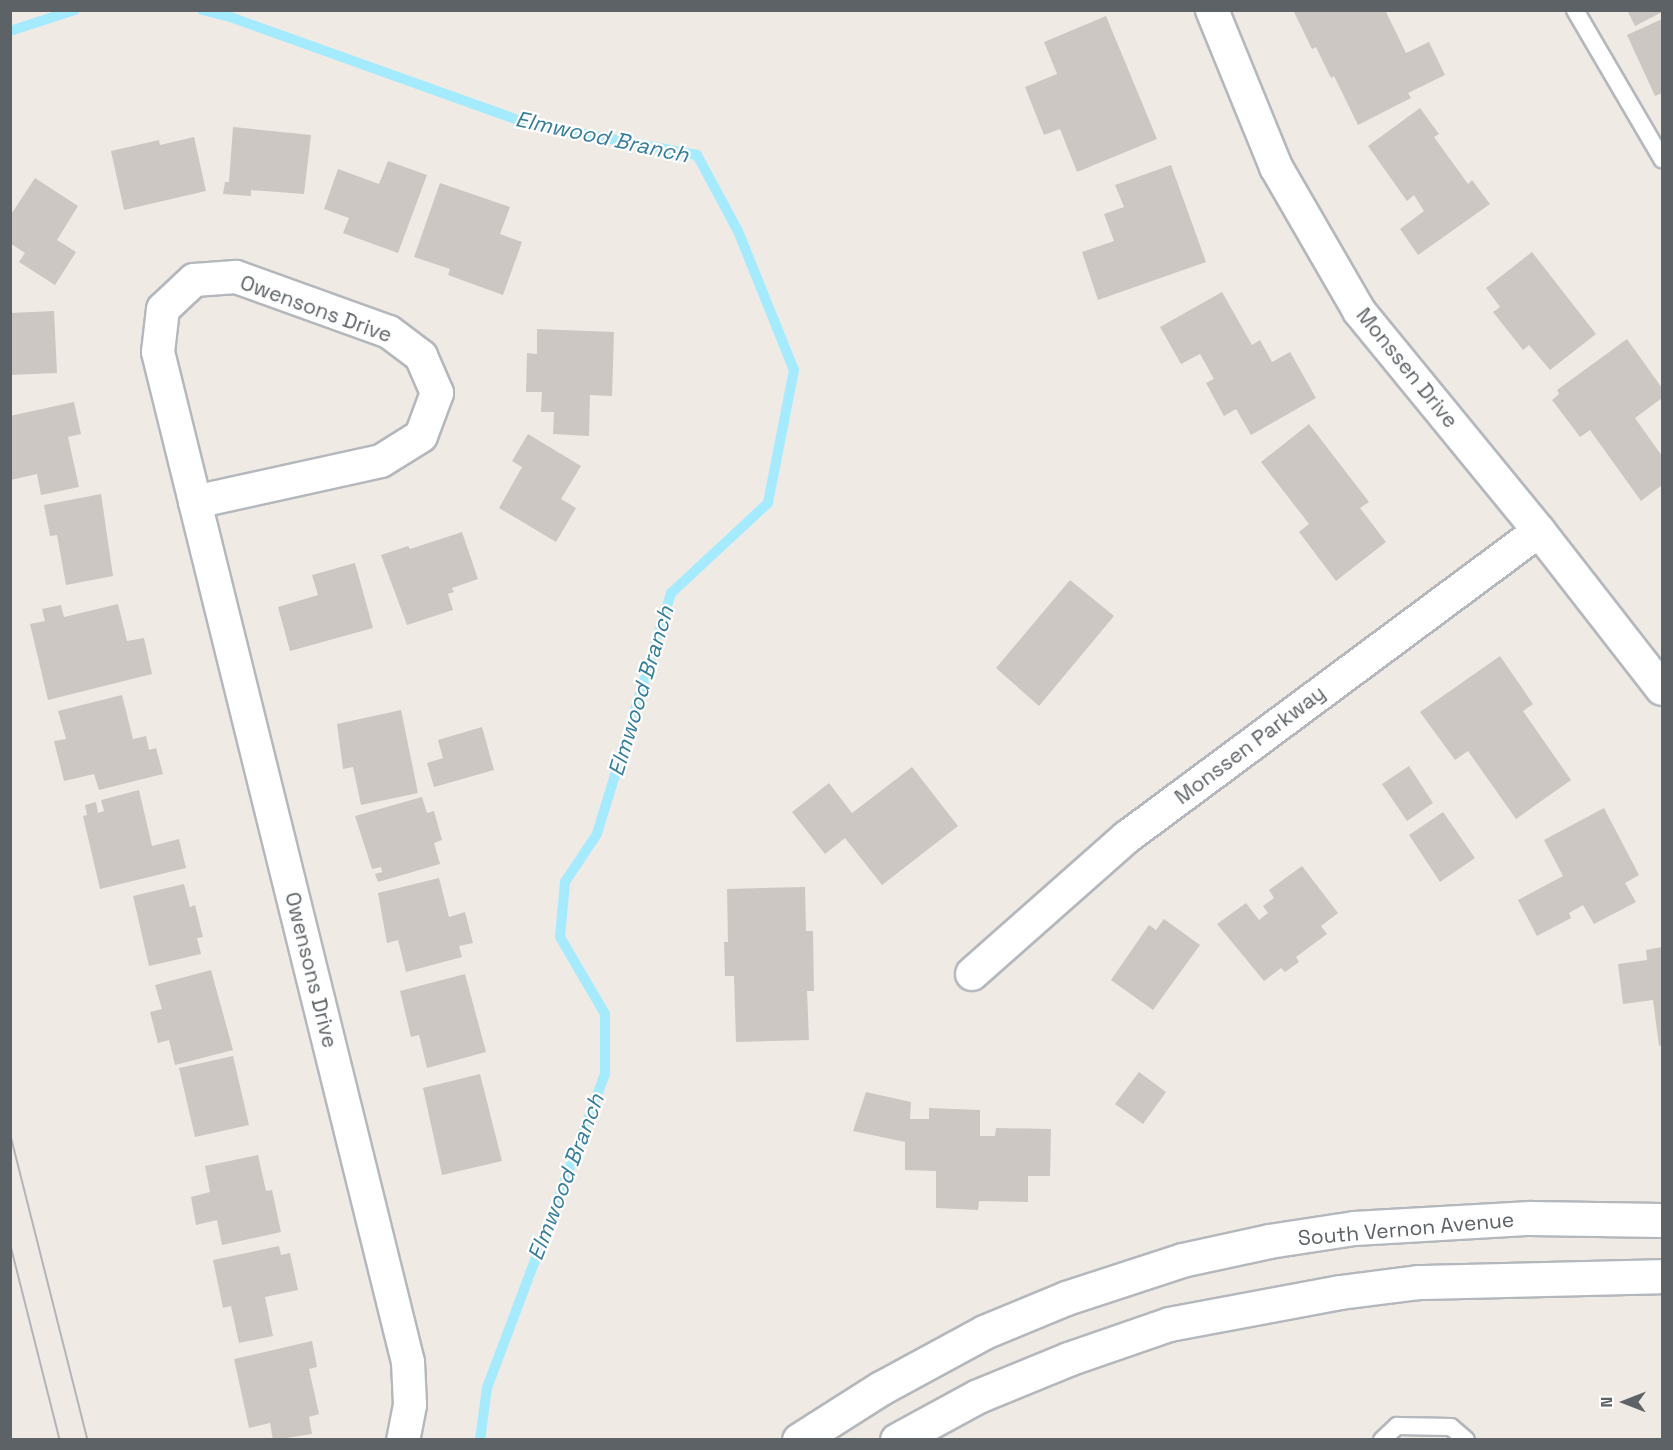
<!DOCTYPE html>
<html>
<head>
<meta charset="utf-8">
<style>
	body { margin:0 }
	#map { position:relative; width:1673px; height:1450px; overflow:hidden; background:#efeae4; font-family:"Space Grotesk",sans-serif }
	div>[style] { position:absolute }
	.stream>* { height:10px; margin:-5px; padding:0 5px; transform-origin:5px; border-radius:5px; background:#a4ebff }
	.building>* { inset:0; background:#ccc7c3 }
	.roads { filter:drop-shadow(2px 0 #b4b8bc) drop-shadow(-2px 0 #b4b8bc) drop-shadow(0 2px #b4b8bc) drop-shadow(0 -2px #b4b8bc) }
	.service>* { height:16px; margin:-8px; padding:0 8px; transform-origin:8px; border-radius:8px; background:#fff }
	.minor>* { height:32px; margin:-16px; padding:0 16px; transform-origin:16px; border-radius:16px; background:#fff }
	.secondary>* { height:33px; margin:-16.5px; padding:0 16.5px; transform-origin:16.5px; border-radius:16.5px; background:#fff }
	.tram>* { height:1.5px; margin:-0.75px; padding:0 0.75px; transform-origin:0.75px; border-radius:0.75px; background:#b3b4b5 }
	span { translate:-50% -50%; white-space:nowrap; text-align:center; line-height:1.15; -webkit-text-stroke:4.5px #fff; paint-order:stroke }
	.street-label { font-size:21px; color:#5c6265 }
	.water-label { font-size:22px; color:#347d9c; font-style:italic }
	.frame { position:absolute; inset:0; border:12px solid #5c6265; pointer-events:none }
	.north { position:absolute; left:1595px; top:1372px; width:60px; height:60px; -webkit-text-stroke:4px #fff; paint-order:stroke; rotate:270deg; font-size:16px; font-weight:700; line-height:24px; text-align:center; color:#5c6265 }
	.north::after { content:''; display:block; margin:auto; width:21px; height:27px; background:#5c6265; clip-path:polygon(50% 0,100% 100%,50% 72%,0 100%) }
</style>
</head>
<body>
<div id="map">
	<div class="stream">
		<i style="left:202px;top:10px;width:32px;rotate:14deg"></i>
		<i style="left:233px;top:18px;width:311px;rotate:19.7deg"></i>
		<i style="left:526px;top:123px;width:174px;rotate:10.6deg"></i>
		<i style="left:697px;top:155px;width:86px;rotate:61.7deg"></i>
		<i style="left:738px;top:231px;width:150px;rotate:68.1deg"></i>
		<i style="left:794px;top:370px;width:136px;rotate:101.1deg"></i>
		<i style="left:768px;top:503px;width:132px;rotate:137.1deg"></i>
		<i style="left:671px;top:593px;width:252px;rotate:107.1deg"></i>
		<i style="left:597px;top:834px;width:58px;rotate:123.7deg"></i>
		<i style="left:565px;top:882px;width:55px;rotate:95.2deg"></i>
		<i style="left:560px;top:937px;width:89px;rotate:59.7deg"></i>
		<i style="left:605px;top:1014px;width:60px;rotate:90deg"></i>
		<i style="left:605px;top:1074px;width:335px;rotate:110.6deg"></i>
		<i style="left:487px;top:1388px;width:52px;rotate:97.7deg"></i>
		<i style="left:10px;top:31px;width:68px;rotate:-17.9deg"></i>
	</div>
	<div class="building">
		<i style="clip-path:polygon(1293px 10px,1385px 10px,1406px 53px,1429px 42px,1445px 75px,1408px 93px,1411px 98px,1358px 125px,1334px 76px,1331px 78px,1316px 47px,1312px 49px)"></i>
		<i style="clip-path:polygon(1627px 10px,1662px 10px,1662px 12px,1635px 26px)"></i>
		<i style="clip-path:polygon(1106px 16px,1157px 139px,1077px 172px,1060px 129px,1044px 135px,1025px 87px,1057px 74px,1044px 42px)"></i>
		<i style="clip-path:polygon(1662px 19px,1662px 93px,1655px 96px,1627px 35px)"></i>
		<i style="clip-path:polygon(1420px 108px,1439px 134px,1434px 137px,1468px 184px,1472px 180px,1490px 204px,1418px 255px,1400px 229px,1424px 211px,1414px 195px,1407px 201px,1368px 146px)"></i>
		<i style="clip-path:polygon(233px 127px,311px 135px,304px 194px,251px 190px,251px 196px,223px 194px,225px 182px,229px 182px)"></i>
		<i style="clip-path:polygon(194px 137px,206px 191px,124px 210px,111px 151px,159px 140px,160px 145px)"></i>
		<i style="clip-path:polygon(388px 161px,427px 175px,398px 253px,343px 233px,349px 218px,324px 209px,338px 169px,379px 184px)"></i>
		<i style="clip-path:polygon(1171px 165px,1206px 262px,1098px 300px,1082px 252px,1114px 241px,1104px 214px,1124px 207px,1115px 185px)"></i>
		<i style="clip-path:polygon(35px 178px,78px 206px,57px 240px,76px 252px,55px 285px,19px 262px,25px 253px,10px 243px,10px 216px)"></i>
		<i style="clip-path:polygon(440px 183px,510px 207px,500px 234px,522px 242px,503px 295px,448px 275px,450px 269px,414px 257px)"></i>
		<i style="clip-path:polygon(1532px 252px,1596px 334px,1550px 370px,1529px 345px,1523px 350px,1493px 312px,1500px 307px,1486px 288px)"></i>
		<i style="clip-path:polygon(1222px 292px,1252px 345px,1260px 340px,1272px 362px,1290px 352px,1316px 398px,1251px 435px,1236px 409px,1224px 416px,1206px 383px,1214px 379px,1200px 354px,1181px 364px,1160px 327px)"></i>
		<i style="clip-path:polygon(54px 311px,57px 373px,10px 375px,10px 313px)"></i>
		<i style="clip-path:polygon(537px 329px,614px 332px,612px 396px,590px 395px,589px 436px,553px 434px,554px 412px,541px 412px,542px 392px,526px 392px,527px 353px,537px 354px)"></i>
		<i style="clip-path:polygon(1627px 339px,1662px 388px,1662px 398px,1635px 418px,1662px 456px,1662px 485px,1641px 501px,1590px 430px,1580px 437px,1552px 400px,1559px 394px,1557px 390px)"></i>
		<i style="clip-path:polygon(74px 402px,81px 434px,68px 437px,79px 487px,41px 495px,37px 474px,11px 480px,10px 416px)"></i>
		<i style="clip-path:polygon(1309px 424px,1369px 502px,1360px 508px,1386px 542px,1336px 581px,1299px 532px,1309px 524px,1261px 462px)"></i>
		<i style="clip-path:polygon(528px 434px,581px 466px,561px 499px,576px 508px,556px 542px,499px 508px,522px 467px,512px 461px)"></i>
		<i style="clip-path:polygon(101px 494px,113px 576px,66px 585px,57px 535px,50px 536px,44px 505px)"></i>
		<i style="clip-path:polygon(462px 532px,478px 579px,452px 588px,454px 592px,448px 594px,453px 610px,407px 625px,381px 555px,408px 546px,410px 549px)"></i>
		<i style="clip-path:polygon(355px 563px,373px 628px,290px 651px,278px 607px,318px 595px,312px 575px)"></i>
		<i style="clip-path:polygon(1070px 580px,1114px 616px,1039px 706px,996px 668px)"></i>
		<i style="clip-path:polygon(118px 604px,127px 641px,144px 638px,152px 674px,48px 700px,30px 624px,45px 621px,42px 609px,61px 605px,64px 617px)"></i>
		<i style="clip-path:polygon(1500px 656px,1533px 704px,1523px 711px,1571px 780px,1516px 819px,1468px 751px,1455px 760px,1420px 712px)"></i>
		<i style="clip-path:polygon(122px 695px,133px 739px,146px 736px,149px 750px,156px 748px,163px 774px,99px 790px,94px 774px,64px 781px,54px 741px,66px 739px,58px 711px)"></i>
		<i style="clip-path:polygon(401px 710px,418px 793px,361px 805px,353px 767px,343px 769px,337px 724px)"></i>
		<i style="clip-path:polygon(482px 727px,494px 770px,434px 787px,427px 763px,443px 758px,438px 740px)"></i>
		<i style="clip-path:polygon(1409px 766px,1433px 803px,1407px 821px,1382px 784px)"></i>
		<i style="clip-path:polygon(912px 767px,958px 826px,882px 885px,845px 838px,825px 854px,792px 812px,829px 783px,852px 813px)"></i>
		<i style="clip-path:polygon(139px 790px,152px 846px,179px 839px,186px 868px,100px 889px,83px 816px,87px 815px,85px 805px,96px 802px,98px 813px,104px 811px,101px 800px)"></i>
		<i style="clip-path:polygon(422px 797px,427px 813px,434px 811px,442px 840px,434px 843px,440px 864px,378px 882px,375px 874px,382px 872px,381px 867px,372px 869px,355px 816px)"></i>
		<i style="clip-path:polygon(1604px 808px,1639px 875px,1625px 883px,1636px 902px,1594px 924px,1583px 905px,1569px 913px,1571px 918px,1537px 936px,1518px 900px,1563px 876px,1544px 840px)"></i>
		<i style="clip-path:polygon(1443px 812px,1475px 858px,1440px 882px,1409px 835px)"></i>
		<i style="clip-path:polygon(1302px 866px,1338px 913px,1321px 926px,1327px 934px,1296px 957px,1299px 962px,1285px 972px,1281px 968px,1264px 981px,1217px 924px,1246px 903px,1259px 920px,1268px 913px,1263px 906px,1274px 898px,1269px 890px)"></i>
		<i style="clip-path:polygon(439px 878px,449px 917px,465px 912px,473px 943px,459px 946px,462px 957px,406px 972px,398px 940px,387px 943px,378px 893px)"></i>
		<i style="clip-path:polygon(184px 884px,190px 907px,195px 905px,203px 937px,197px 938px,201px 954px,149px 966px,133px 896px)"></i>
		<i style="clip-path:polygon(805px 887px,806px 931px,813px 931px,814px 991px,807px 991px,809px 1040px,736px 1042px,734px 976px,725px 976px,724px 942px,728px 942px,727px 889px)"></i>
		<i style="clip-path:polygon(1164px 919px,1200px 945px,1153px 1010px,1111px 980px,1149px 925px,1156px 930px)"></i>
		<i style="clip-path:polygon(1662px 947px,1662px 1045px,1659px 1046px,1653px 1000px,1623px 1004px,1618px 964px,1647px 960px,1646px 950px)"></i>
		<i style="clip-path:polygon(211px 970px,233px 1050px,175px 1065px,169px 1040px,158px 1043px,150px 1012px,162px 1009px,155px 985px)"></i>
		<i style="clip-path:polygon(465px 974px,486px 1052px,427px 1068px,419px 1035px,411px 1037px,400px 991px)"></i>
		<i style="clip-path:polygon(233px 1056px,249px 1125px,195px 1137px,179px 1068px)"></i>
		<i style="clip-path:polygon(1139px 1072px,1166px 1092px,1143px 1124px,1115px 1104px)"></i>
		<i style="clip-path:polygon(480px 1074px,502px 1161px,442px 1175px,423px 1088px)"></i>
		<i style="clip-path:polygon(866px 1092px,911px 1102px,910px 1119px,929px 1119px,929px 1108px,980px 1110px,980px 1136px,995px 1136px,996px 1128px,1051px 1129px,1050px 1176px,1028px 1176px,1028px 1202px,979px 1201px,978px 1210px,936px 1208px,936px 1171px,905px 1170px,905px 1142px,853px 1131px)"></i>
		<i style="clip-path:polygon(258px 1155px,266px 1191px,272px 1190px,281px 1232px,222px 1245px,217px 1220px,196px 1225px,191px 1197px,210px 1192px,205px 1166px)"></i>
		<i style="clip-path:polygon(279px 1246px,281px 1255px,290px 1253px,298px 1290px,265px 1297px,273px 1336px,239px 1343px,231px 1306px,223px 1308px,213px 1260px)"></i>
		<i style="clip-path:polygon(312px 1341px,317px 1367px,309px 1369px,319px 1414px,309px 1417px,312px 1434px,273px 1440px,270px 1423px,249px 1428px,234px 1359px)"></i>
	</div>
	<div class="roads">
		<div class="service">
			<i style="left:1575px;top:10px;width:173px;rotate:59.7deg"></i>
			<i style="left:1382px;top:1440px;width:21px;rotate:-43deg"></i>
			<i style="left:1397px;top:1426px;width:54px;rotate:1.1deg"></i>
			<i style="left:1451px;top:1427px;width:20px;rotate:41deg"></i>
		</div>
		<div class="minor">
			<i style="left:1212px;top:10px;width:170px;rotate:67.8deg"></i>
			<i style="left:1276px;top:167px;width:166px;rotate:60deg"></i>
			<i style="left:1359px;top:311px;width:284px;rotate:50.7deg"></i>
			<i style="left:1539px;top:531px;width:200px;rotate:52.1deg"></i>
			<i style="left:195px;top:502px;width:190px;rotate:-12.4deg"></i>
			<i style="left:381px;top:461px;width:47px;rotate:-32deg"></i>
			<i style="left:421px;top:436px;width:46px;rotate:-69.6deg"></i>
			<i style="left:437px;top:393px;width:40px;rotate:-113.4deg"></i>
			<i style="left:421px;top:356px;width:40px;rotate:-143deg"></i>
			<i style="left:389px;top:332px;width:163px;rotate:-160.2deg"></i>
			<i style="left:236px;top:277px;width:42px;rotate:175.9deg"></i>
			<i style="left:194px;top:280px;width:42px;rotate:136.9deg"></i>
			<i style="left:163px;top:309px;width:43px;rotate:96.6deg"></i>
			<i style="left:158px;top:352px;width:154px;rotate:76.1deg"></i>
			<i style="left:195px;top:502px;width:886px;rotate:76.09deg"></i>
			<i style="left:408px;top:1362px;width:43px;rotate:87.3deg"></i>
			<i style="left:410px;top:1405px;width:36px;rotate:101deg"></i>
			<i style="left:972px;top:974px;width:207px;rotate:-41.5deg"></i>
			<i style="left:1127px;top:837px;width:513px;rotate:-36.6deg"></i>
		</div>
		<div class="secondary">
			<i style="left:799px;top:1440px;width:97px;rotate:-32.4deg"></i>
			<i style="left:881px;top:1388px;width:117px;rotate:-28.5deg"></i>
			<i style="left:984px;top:1332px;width:89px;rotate:-22.5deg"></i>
			<i style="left:1066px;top:1298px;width:122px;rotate:-18.1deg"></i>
			<i style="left:1182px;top:1260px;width:89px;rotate:-12.3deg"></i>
			<i style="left:1269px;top:1241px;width:86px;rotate:-8.7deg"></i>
			<i style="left:1354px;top:1228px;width:176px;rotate:-3.3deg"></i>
			<i style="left:1530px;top:1218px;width:132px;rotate:0.9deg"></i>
			<i style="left:897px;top:1440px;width:92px;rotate:-28.5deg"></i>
			<i style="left:978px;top:1396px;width:97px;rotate:-22.3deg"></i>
			<i style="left:1068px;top:1359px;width:107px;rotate:-19.1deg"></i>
			<i style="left:1169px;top:1324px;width:174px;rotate:-10.6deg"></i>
			<i style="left:1340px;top:1292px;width:80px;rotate:-7.2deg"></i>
			<i style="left:1419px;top:1282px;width:243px;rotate:-1.4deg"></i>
		</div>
	</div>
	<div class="tram">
		<i style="left:10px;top:1132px;width:318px;rotate:75.8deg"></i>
		<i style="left:10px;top:1242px;width:204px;rotate:75.8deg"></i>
	</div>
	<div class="street-label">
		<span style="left:316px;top:309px;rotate:20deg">Owensons Drive</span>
		<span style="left:1407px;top:368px;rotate:51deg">Monssen Drive</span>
		<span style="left:1250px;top:745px;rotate:-37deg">Monssen Parkway</span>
		<span style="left:311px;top:970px;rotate:76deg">Owensons Drive</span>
		<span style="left:1406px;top:1229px;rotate:-5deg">South Vernon Avenue</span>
	</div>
	<div class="water-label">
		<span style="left:602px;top:137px;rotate:12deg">Elmwood Branch</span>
		<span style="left:641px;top:691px;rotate:-73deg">Elmwood Branch</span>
		<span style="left:566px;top:1177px;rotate:-69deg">Elmwood Branch</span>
	</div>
	<div class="frame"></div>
	<div class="north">N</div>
</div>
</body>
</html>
